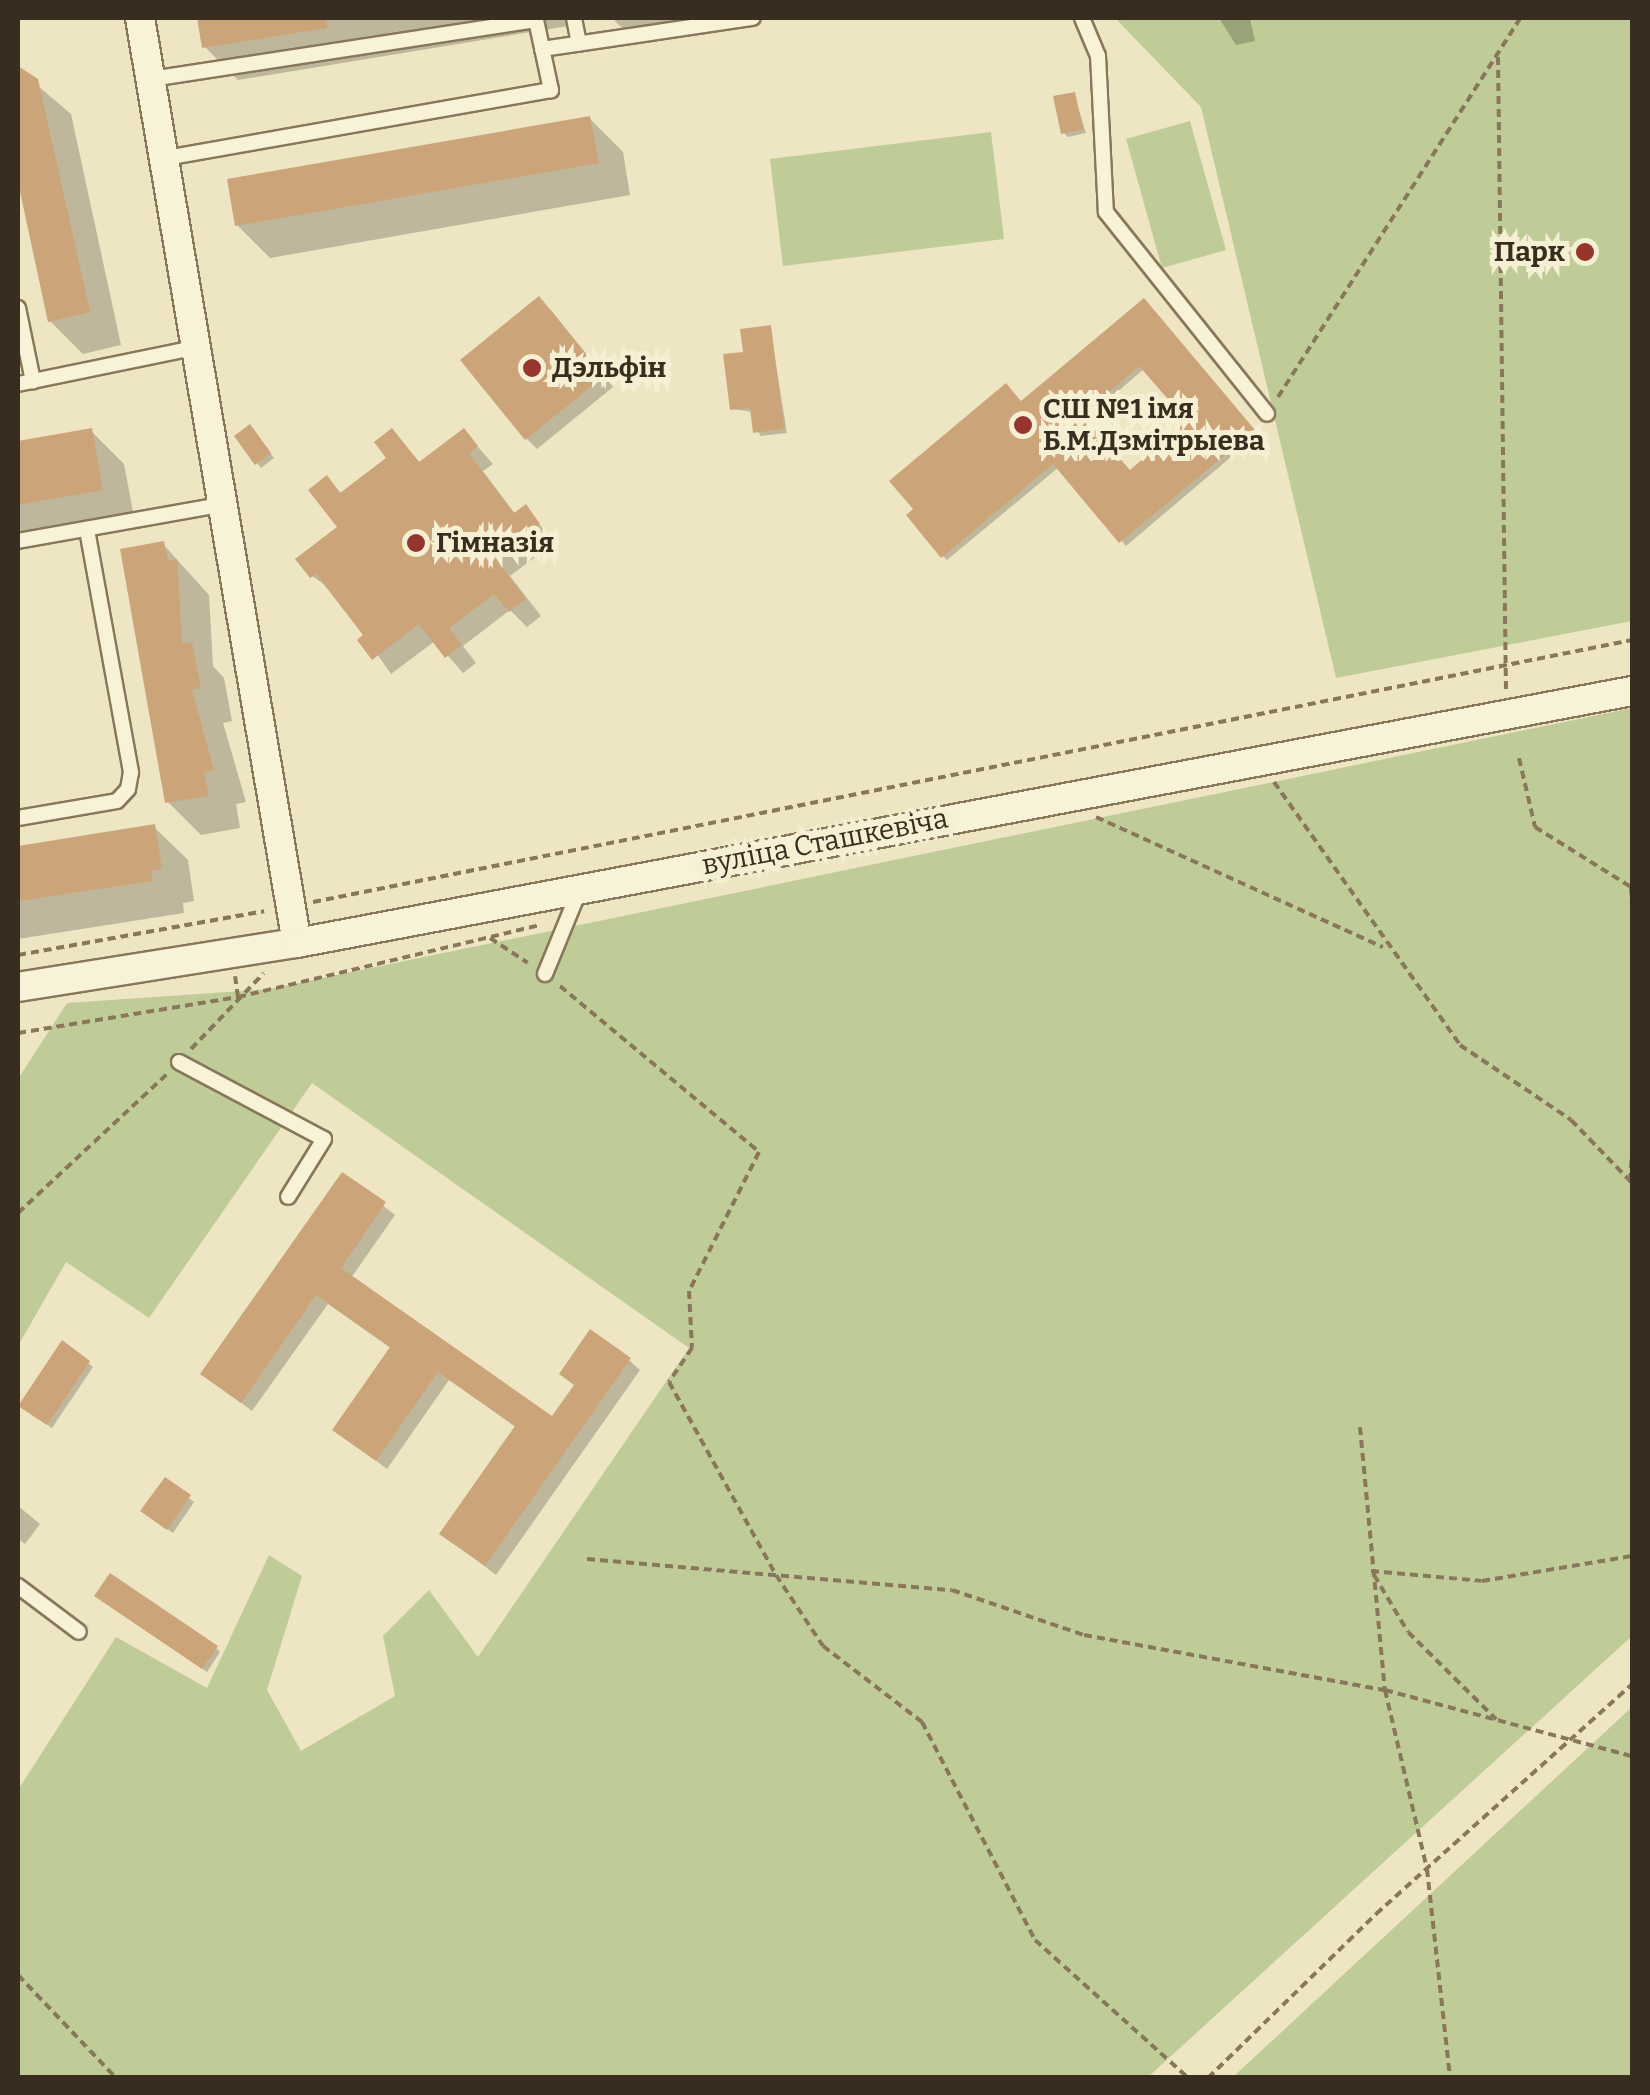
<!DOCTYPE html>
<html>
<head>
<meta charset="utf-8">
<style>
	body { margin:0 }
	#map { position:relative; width:1650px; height:2095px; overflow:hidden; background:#eee5c3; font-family:Bitter,serif }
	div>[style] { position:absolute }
	.green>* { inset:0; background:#c0cc97 }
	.shadow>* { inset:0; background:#0003 }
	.building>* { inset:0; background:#cca47a }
	.path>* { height:4px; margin-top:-2px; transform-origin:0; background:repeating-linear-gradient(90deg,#88775a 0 8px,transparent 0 13px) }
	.roads { filter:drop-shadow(2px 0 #88775a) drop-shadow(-2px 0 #88775a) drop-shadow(0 2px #88775a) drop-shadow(0 -2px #88775a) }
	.lane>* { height:14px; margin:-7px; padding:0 7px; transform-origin:7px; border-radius:7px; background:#f8f2d7 }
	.street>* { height:28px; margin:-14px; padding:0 14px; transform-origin:14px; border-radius:14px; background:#f8f2d7 }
	.dots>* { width:28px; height:28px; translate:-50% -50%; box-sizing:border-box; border:5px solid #f5efd3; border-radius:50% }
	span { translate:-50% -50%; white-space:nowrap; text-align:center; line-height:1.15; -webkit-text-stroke:10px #f5efd3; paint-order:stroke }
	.poi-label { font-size:28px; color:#382d1e; font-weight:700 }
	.right { translate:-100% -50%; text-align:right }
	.left { translate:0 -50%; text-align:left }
	.street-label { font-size:28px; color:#382d1e }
	.frame { position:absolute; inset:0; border:20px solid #382d1e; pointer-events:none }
</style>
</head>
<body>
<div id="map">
	<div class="green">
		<i style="clip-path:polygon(1115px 18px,1632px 18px,1632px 621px,1336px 678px,1201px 107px)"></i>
		<i style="clip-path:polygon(1190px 121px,1226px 250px,1162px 268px,1126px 139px)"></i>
		<i style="clip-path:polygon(991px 132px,1004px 239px,783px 266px,770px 159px)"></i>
		<i style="clip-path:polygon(1632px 708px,1632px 1636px,1148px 2077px,18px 2077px,18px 1790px,116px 1637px,207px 1688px,269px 1555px,302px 1576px,267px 1690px,301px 1751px,395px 1696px,383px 1636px,429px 1590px,478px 1657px,689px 1348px,312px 1083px,149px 1318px,66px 1262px,18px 1346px,18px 1079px,67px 1003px,269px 989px)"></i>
		<i style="clip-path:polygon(1632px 1707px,1632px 2077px,1233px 2077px)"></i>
	</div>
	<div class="shadow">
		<i style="clip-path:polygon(200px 18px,572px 18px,574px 25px,238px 80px,205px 47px)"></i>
		<i style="clip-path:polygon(612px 18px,716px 18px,629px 35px)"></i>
		<i style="clip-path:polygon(1219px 18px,1250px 18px,1255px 41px,1236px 45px)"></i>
		<i style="clip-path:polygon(18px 69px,71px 114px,121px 345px,83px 354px,50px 321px,18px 170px)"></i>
		<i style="clip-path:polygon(1074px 94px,1086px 133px,1068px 137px,1063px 132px)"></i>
		<i style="clip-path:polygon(590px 119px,623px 152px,630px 195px,270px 258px,237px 225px)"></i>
		<i style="clip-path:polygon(evenodd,1148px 305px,1257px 435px,1126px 546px,1059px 467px,947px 560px,943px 556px,1021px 404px,1148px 305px,1145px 368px,1191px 421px,1130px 473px,1085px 420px,1145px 368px)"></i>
		<i style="clip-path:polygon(550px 309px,613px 387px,537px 449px,527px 439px)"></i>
		<i style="clip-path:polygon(770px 328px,787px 433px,760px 436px,753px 412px,733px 409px,746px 354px)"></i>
		<i style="clip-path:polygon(91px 431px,124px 464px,135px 522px,18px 543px,18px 444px)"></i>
		<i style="clip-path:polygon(392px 431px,421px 464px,464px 431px,493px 464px,483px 471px,516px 515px,525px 508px,555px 542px,510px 576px,541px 616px,527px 627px,510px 610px,463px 646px,476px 663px,463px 673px,435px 641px,391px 674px,332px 590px,312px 576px,340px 527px,327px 478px,342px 494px,389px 458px)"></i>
		<i style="clip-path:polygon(254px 432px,274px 458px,261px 468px,257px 463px)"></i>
		<i style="clip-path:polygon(163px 544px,209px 595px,213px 666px,224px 678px,232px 721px,223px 723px,246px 802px,236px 804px,240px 828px,201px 835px,168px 802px)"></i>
		<i style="clip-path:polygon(154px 827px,188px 860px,194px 901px,183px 903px,184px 913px,18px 939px,18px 848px)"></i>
		<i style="clip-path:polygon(343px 1175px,395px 1215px,351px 1278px,553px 1419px,576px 1386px,562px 1374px,629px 1360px,640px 1370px,496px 1575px,443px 1534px,517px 1428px,449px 1380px,387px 1469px,335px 1430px,392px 1349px,328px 1304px,252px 1411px,204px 1374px)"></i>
		<i style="clip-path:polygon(88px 1363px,93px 1367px,52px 1428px,26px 1410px)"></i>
		<i style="clip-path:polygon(166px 1480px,194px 1502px,173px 1533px,148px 1515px)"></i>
		<i style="clip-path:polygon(18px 1506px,40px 1524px,25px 1544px,18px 1539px)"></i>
		<i style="clip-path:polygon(102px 1600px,216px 1648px,220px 1652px,207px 1672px)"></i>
	</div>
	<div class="building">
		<i style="clip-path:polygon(197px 18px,327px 18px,327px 28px,202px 48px)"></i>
		<i style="clip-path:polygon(18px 66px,38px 79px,90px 312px,48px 322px,18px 182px)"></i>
		<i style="clip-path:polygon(1075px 92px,1083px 129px,1061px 134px,1053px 96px)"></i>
		<i style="clip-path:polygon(590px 116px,599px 163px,235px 226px,227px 179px)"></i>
		<i style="clip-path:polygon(539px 296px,604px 376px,525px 440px,460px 360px)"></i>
		<i style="clip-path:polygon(evenodd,1144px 298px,1255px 430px,1119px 543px,1053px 464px,941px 558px,906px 515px,913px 509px,889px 481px,1006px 383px,1021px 401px,1144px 298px,1139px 366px,1187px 421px,1130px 470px,1082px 415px,1139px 366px)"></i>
		<i style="clip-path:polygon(771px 325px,784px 429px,753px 433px,750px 408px,730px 410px,723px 354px,743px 352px,740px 329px)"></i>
		<i style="clip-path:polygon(250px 424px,271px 453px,255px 465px,234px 436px)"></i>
		<i style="clip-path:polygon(92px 428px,103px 490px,18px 505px,18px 441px)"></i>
		<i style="clip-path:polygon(392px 428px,419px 462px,464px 428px,478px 446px,469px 454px,514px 513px,526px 504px,540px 524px,496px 559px,526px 599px,509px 612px,494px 594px,449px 628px,462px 645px,445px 658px,419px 624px,372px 660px,357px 640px,363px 635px,316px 574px,310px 578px,295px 559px,337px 527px,308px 490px,327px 475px,340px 493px,386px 458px,374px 442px)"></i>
		<i style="clip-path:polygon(164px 541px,168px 561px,177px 559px,182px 643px,192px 642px,201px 688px,192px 690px,214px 770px,204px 772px,209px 796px,165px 803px,120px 549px)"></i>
		<i style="clip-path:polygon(155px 824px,162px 869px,151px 871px,153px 881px,18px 901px,18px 846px)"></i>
		<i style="clip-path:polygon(342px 1172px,386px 1202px,341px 1268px,552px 1416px,574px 1385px,559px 1374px,590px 1329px,631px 1358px,485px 1566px,439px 1534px,515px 1426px,438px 1372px,376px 1461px,332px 1430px,390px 1347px,316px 1295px,241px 1403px,200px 1374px)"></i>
		<i style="clip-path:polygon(62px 1340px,90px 1361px,47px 1425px,18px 1406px)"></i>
		<i style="clip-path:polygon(165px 1477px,191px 1495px,167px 1530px,140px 1511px)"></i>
		<i style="clip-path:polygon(110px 1573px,218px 1646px,202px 1669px,94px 1596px)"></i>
	</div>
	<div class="path">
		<i style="left:1498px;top:57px;width:635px;rotate:89.28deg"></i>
		<i style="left:1278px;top:397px;width:450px;rotate:-57.4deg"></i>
		<i style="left:1519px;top:758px;width:71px;rotate:76.9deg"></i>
		<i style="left:1535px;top:827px;width:113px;rotate:32deg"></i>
		<i style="left:1631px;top:887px;width:18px;rotate:87deg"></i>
		<i style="left:1274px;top:782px;width:322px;rotate:54.7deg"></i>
		<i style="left:1460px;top:1045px;width:134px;rotate:34deg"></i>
		<i style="left:1571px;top:1120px;width:88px;rotate:45.9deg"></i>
		<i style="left:1096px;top:817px;width:315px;rotate:24.4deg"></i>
		<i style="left:313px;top:902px;width:1345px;rotate:-11.23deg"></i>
		<i style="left:490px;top:938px;width:45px;rotate:33.3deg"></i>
		<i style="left:18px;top:955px;width:250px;rotate:-10.1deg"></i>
		<i style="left:560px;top:986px;width:259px;rotate:39.8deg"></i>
		<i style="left:759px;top:1152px;width:156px;rotate:116.7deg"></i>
		<i style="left:689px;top:1291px;width:57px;rotate:87deg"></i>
		<i style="left:692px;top:1348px;width:41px;rotate:124.1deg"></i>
		<i style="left:669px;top:1382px;width:221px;rotate:61deg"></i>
		<i style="left:776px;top:1575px;width:85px;rotate:56.5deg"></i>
		<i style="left:823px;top:1646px;width:125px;rotate:37.5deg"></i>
		<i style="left:922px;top:1722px;width:246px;rotate:62.6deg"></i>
		<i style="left:1035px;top:1940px;width:206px;rotate:42deg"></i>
		<i style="left:238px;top:997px;width:310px;rotate:-13.4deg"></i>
		<i style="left:18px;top:1033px;width:223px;rotate:-9.3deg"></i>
		<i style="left:238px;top:997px;width:21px;rotate:-98deg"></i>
		<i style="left:191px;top:1049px;width:105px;rotate:-46.2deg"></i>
		<i style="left:1630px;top:1181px;width:32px;rotate:-86deg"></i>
		<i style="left:18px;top:1213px;width:204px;rotate:-43deg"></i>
		<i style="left:1360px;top:1427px;width:264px;rotate:84.6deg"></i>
		<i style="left:1385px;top:1690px;width:184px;rotate:76.8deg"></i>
		<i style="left:1427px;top:1869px;width:210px;rotate:83.7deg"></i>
		<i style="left:587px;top:1559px;width:366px;rotate:4.9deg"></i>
		<i style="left:952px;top:1590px;width:139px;rotate:18.8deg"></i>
		<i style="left:1084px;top:1635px;width:306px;rotate:10.4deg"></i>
		<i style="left:1385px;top:1690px;width:256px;rotate:15deg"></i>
		<i style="left:1371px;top:1571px;width:111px;rotate:5.1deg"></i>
		<i style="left:1482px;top:1581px;width:152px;rotate:-9.5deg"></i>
		<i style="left:1374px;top:1575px;width:66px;rotate:59.2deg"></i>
		<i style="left:1408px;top:1632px;width:124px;rotate:44.7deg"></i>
		<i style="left:18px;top:1975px;width:142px;rotate:46.4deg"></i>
		<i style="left:1208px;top:2078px;width:235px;rotate:-44.3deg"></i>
		<i style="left:1376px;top:1914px;width:344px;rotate:-41.9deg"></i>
	</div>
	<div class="roads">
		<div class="lane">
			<i style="left:574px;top:18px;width:26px;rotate:79deg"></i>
			<i style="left:1082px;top:18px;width:41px;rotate:67.2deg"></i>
			<i style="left:1098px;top:56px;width:156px;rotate:87.1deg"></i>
			<i style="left:1106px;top:212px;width:258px;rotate:51.4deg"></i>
			<i style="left:542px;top:49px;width:213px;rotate:-8.4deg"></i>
			<i style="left:151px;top:79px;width:389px;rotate:-8.7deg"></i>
			<i style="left:536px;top:20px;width:72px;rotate:77.9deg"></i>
			<i style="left:551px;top:90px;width:392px;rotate:170deg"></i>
			<i style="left:18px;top:308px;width:75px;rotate:78.4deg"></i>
			<i style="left:18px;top:384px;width:184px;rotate:-11.6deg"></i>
			<i style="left:18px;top:541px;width:210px;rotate:-10.1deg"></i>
			<i style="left:18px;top:818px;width:100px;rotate:-9.7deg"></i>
			<i style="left:117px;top:801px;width:16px;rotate:-47deg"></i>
			<i style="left:128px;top:789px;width:17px;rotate:-80deg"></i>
			<i style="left:131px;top:772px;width:247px;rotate:-100.3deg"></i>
			<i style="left:545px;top:974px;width:90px;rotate:-67.7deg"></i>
			<i style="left:179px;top:1062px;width:164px;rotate:28deg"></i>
			<i style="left:324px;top:1139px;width:68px;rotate:121.8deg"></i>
			<i style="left:18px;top:1586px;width:76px;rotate:37deg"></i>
		</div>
		<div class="street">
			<i style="left:140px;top:18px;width:938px;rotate:80.37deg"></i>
			<i style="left:18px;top:987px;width:282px;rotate:-9deg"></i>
			<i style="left:297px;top:943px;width:1359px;rotate:-10.69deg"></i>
		</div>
	</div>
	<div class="dots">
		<i style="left:1585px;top:252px;background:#96352b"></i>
		<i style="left:532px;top:368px;background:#96352b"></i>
		<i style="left:1023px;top:425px;background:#96352b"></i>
		<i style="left:416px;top:543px;background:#96352b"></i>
	</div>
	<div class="poi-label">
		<span class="right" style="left:1565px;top:252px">Парк</span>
		<span class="left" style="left:552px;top:368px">Дэльфін</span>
		<span class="left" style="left:1043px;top:425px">СШ №1 імя<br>Б.М.Дзмітрыева</span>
		<span class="left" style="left:436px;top:543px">Гімназія</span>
	</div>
	<div class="street-label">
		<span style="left:825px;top:842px;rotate:-11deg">вуліца Сташкевіча</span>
	</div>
	<div class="frame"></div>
</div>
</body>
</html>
